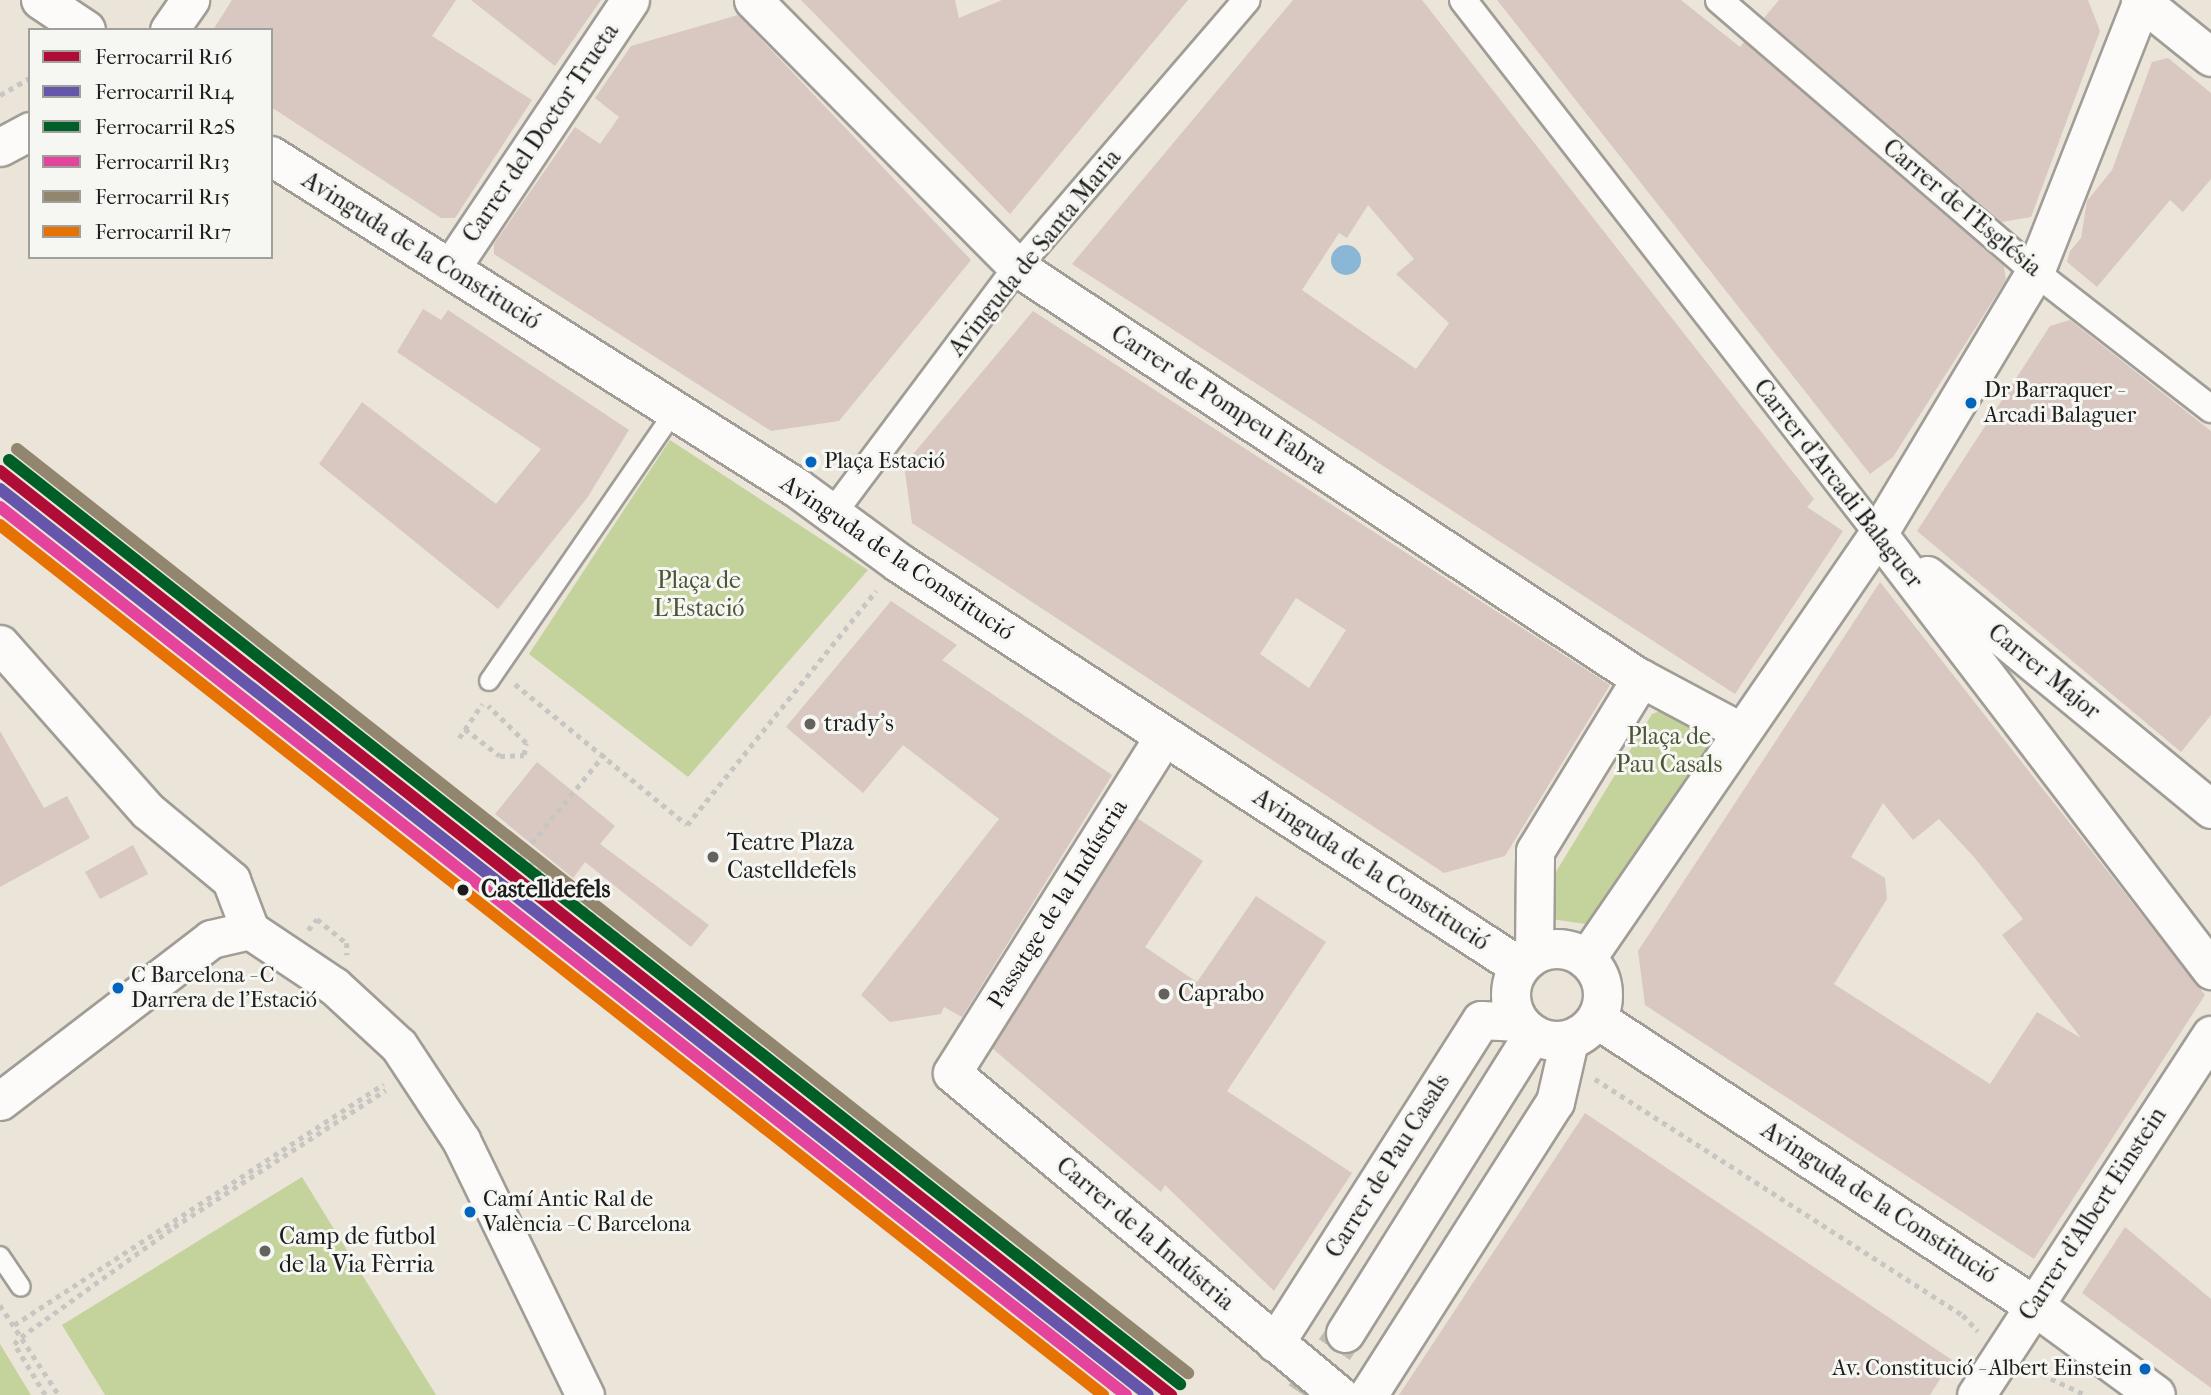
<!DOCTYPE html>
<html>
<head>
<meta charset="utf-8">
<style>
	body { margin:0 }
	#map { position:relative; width:2211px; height:1395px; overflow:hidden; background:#ebe5d9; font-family:"IM FELL French Canon",serif }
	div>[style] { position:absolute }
	.green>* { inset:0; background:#c4d29b }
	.water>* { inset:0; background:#8ab7d6 }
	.round { border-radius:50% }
	.building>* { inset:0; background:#d9c7c1 }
	.minor-tunnel>* { height:37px; margin-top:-18.5px; transform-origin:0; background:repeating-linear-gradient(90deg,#c2bdb3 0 37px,transparent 0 55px) }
	.path>* { height:4.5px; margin-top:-2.25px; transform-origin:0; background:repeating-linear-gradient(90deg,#c7c6c3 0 5px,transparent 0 10px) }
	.roads { filter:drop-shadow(2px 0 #a09d96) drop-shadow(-2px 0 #a09d96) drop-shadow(0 2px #a09d96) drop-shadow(0 -2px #a09d96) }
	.service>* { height:18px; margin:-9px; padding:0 9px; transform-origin:9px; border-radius:9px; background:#fcfbf9 }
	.pedestrian>* { height:26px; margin:-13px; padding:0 13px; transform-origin:13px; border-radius:13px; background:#fcfbf9 }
	.minor>* { height:37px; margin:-18.5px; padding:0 18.5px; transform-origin:18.5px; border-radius:18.5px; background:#fcfbf9 }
	.tertiary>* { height:38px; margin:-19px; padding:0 19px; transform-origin:19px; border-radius:19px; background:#fcfbf9 }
	.tertiary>.ring { margin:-19px; padding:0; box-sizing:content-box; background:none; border:38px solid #fcfbf9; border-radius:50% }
	.rail-1>* { height:12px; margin:-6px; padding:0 6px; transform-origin:6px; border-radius:6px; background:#af0d38 }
	.rail-2>* { height:12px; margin:-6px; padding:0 6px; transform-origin:6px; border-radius:6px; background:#6556ac }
	.rail-3>* { height:12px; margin:-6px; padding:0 6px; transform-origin:6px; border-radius:6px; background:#005f27 }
	.rail-4>* { height:12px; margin:-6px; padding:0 6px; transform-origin:6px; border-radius:6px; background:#e5449c }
	.rail-5>* { height:12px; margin:-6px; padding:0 6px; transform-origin:6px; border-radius:6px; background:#93866e }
	.rail-6>* { height:12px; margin:-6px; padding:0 6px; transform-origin:6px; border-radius:6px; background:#e77204 }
	.dots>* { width:19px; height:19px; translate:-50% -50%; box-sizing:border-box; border:4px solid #f6f6f2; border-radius:50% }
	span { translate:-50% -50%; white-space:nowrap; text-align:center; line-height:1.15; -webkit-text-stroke:6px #f6f6f2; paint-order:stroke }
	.bus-label { font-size:22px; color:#1c1c1c }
	.left { translate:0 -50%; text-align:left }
	.right { translate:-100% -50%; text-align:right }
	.street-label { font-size:24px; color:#1c1c1c }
	.park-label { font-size:24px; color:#4c5637 }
	.poi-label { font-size:24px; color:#1c1c1c }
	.stop-label { font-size:24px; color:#1c1c1c; font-weight:700 }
	.legend { position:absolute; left:28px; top:28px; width:245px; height:231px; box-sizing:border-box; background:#f6f6f2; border:2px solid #9f9f9c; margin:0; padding:9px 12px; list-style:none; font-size:21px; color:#1c1c1c }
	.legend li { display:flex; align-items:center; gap:14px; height:35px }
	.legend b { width:35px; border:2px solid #9f9f9c }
</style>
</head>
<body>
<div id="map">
	<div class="green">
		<i style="clip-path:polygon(670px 440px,868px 570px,688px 777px,529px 654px)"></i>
		<i style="clip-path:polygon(1666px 709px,1706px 734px,1710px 750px,1592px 925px,1551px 919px,1548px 885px,1652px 714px)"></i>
		<i style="clip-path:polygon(302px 1177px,436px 1395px,105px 1395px,62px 1325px)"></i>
		<i style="clip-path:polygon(0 1344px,31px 1395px,0 1395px)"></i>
	</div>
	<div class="water">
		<i class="round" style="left:1331px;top:245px;width:30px;height:30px"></i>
	</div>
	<div class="building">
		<i style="clip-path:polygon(232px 0,456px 0,432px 36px,532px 100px,455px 218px,441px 218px,271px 107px,271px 30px,213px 30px)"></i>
		<i style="clip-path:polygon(471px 0,601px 0,555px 66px)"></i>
		<i style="clip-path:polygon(801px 0,955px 0,959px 18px,1002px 0,1188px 0,1010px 214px)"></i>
		<i style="clip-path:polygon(evenodd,1293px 0,1422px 0,1814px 499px,1807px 507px,1843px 531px,1735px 694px,1072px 264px,1293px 0,1368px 205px,1414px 259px,1396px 274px,1449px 323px,1416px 369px,1302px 290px,1339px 233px,1347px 238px,1368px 205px)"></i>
		<i style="clip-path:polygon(1497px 0,1681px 0,1740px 47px,1744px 42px,2004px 266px,2006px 280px,1893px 457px,1870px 474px)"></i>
		<i style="clip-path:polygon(1779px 0,2088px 0,2100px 31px,2031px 217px,2002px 222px,1764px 18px)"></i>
		<i style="clip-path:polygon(738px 15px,971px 260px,839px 421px,771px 431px,494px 254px,494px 244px,575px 127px,600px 144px,619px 117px,595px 98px,631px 46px)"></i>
		<i style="clip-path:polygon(2168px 58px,2211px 93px,2211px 179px,2183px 212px,2170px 200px,2097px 287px,2067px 262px,2070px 251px,2081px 238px,2087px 201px,2112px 170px,2152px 62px)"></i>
		<i style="clip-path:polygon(423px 309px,441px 320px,448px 310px,629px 430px,587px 498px,498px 609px,319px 464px,362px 402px,496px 504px,541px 449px,397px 352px)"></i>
		<i style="clip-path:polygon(evenodd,1033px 311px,1610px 685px,1505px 856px,1444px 873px,912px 523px,904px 465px,1033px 311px,1296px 598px,1346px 630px,1309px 688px,1260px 654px,1296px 598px)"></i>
		<i style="clip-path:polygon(2070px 320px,2211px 431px,2211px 715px,2181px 752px,1917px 531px,2050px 326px)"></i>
		<i style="clip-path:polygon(evenodd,1880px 582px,2205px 995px,2034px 1259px,1645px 1005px,1638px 951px,1880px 582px,1883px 803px,1913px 840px,1939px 819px,1974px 857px,2023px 919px,2002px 935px,2081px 1038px,2037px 1012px,1990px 1084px,1834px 984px,1887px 899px,1885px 878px,1851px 857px,1883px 803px)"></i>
		<i style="clip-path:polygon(891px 601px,957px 645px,942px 660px,1112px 775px,962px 1017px,944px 1007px,941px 1014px,890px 1022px,861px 995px,999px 819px,903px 745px,863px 793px,786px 727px)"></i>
		<i style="clip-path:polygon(0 731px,44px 808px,67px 796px,90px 838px,0 887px)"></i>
		<i style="clip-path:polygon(537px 762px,615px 826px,600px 844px,709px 925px,691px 947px,585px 862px,573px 878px,495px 814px)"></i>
		<i style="clip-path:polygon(1137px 818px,1203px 861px,1145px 947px,1197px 982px,1256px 896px,1326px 942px,1227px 1091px,1352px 1173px,1274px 1291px,1165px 1185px,1161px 1192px,992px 1048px)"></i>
		<i style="clip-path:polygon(133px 845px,148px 874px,100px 899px,85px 872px)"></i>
		<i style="clip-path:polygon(1585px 1113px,1952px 1360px,1930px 1395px,1399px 1395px)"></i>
		<i style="clip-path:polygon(2125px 1227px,2211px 1299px,2211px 1388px,2082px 1293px)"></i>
	</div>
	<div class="minor-tunnel">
		<i style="left:1304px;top:1395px;width:74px;rotate:-56.5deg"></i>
	</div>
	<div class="path">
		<i style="left:0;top:95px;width:34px;rotate:-30deg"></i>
		<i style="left:515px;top:684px;width:222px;rotate:39.3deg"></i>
		<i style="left:687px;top:825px;width:301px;rotate:-51.1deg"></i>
		<i style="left:465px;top:729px;width:44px;rotate:37.6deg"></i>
		<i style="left:500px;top:756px;width:24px;rotate:-2deg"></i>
		<i style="left:524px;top:755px;width:12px;rotate:-81deg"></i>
		<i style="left:526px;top:743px;width:53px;rotate:-135.8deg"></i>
		<i style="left:459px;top:738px;width:41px;rotate:-55.9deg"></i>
		<i style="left:605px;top:754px;width:133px;rotate:129.2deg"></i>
		<i style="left:521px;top:857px;width:150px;rotate:38.8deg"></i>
		<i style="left:492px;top:886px;width:19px;rotate:125deg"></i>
		<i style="left:481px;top:902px;width:160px;rotate:39.2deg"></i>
		<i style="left:308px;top:930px;width:14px;rotate:-51deg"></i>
		<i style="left:317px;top:919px;width:38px;rotate:39deg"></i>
		<i style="left:347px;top:943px;width:12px;rotate:90deg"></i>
		<i style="left:1595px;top:1079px;width:437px;rotate:32.7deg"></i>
		<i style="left:1963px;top:1315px;width:22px;rotate:47deg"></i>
		<i style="left:0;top:1305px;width:108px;rotate:56.8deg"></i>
		<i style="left:14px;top:1325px;width:441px;rotate:-33.1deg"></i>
		<i style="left:2033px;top:1370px;width:59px;rotate:25.3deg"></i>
		<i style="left:45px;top:1395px;width:60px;rotate:-121.3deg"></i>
		<i style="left:14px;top:1344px;width:10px;rotate:-45deg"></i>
		<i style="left:21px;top:1337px;width:188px;rotate:-35.7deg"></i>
		<i style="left:174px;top:1227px;width:252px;rotate:-32.9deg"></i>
	</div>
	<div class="roads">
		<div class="service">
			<i style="left:489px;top:681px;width:329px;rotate:-55.5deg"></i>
			<i style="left:0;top:1256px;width:37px;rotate:56deg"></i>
		</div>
		<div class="pedestrian">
			<i style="left:1463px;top:0;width:676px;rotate:52.15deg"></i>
			<i style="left:1719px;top:0;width:417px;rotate:40.7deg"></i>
			<i style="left:2035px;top:272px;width:223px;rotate:37.9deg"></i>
			<i style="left:833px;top:513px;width:307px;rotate:-53.2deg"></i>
			<i style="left:1017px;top:267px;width:352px;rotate:-49.3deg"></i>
		</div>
		<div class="minor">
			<i style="left:753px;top:0;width:375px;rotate:45.3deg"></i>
			<i style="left:1017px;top:267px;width:741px;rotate:33.43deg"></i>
			<i style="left:1635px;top:675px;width:119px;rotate:28.1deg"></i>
			<i style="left:2140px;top:0;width:91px;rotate:38.8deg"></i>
			<i style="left:169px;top:30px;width:37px;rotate:-55deg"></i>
			<i style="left:0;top:147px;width:34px;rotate:-28deg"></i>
			<i style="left:452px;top:266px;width:320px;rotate:-56.2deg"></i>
			<i style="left:1878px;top:534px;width:549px;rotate:52.63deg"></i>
			<i style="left:1927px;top:575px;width:368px;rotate:39.5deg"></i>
			<i style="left:0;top:644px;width:223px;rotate:48.5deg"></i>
			<i style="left:148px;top:811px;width:108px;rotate:39.7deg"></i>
			<i style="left:231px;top:880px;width:53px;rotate:69.2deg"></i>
			<i style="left:250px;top:930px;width:101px;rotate:33.7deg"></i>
			<i style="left:334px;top:986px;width:88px;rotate:42.7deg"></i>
			<i style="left:399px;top:1046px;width:113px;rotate:56.6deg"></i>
			<i style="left:461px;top:1140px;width:284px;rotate:64.1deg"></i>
			<i style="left:1164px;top:736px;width:398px;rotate:122.2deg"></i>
			<i style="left:952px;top:1073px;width:503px;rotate:39.76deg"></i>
			<i style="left:1534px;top:954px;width:103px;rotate:-89.4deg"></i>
			<i style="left:1535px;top:851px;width:203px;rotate:-58.5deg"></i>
			<i style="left:1586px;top:959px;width:516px;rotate:-55.51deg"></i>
			<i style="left:1878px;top:534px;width:305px;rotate:-59.1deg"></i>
			<i style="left:2035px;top:272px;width:292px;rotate:-68.5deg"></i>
			<i style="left:0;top:1101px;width:266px;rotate:-37.5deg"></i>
			<i style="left:211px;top:939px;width:40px;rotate:-13deg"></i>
			<i style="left:1345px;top:1333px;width:352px;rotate:-57.9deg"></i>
			<i style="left:1275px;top:1343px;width:383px;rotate:-57.5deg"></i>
			<i style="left:1481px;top:1020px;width:38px;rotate:3deg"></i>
			<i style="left:1368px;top:1395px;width:348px;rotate:-57.5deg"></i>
			<i style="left:1555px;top:1102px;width:63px;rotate:-77.1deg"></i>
			<i style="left:1976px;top:1395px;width:430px;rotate:-56.9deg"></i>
		</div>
		<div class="tertiary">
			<i style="left:41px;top:0;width:54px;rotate:33.7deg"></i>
			<i style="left:271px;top:156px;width:622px;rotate:32.26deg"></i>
			<i style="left:797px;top:488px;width:127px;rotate:36.3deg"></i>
			<i style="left:899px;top:563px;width:741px;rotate:33.05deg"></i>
			<i class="ring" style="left:1511px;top:949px;width:54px;height:54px"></i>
			<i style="left:1597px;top:1019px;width:521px;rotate:33.26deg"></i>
			<i style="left:2033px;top:1305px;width:152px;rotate:36.2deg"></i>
		</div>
	</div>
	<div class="rail-1">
		<i style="left:0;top:471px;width:1492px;rotate:38.28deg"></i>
	</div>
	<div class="rail-2">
		<i style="left:0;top:489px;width:1462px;rotate:38.28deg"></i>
	</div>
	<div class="rail-3">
		<i style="left:9px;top:460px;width:1492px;rotate:38.28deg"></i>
	</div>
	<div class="rail-4">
		<i style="left:0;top:507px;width:1434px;rotate:38.26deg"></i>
	</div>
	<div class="rail-5">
		<i style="left:17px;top:449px;width:1492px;rotate:38.28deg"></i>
	</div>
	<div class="rail-6">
		<i style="left:0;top:525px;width:1405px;rotate:38.26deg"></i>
	</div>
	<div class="dots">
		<i style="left:1971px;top:403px;background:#0065bd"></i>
		<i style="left:811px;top:462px;background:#0065bd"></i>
		<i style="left:810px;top:724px;background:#64625e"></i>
		<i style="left:713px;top:857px;background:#64625e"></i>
		<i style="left:463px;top:890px;background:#1c1c1c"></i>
		<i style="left:118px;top:988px;background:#0065bd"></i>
		<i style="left:1164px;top:994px;background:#64625e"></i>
		<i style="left:470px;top:1212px;background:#0065bd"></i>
		<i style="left:265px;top:1251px;background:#64625e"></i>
		<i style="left:2145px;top:1369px;background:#0065bd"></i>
	</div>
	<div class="bus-label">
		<span class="left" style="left:1984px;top:403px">Dr Barraquer -<br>Arcadi Balaguer</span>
		<span class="left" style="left:824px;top:462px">Plaça Estació</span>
		<span class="left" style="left:131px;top:988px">C Barcelona - C<br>Darrera de l'Estació</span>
		<span class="left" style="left:483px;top:1212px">Camí Antic Ral de<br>València - C Barcelona</span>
		<span class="right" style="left:2132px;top:1369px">Av. Constitució - Albert Einstein</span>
	</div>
	<div class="street-label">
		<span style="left:541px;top:133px;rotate:-56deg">Carrer del Doctor Trueta</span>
		<span style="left:1962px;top:208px;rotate:40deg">Carrer de l'Església</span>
		<span style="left:421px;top:251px;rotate:32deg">Avinguda de la Constitució</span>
		<span style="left:1035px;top:253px;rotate:-51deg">Avinguda de Santa Maria</span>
		<span style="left:1219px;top:400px;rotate:33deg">Carrer de Pompeu Fabra</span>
		<span style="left:1838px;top:484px;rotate:52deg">Carrer d'Arcadi Balaguer</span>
		<span style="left:897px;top:558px;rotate:34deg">Avinguda de la Constitució</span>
		<span style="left:2044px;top:672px;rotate:39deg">Carrer Major</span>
		<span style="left:1371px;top:870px;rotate:33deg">Avinguda de la Constitució</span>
		<span style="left:1058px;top:904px;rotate:-58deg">Passatge de la Indústria</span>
		<span style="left:1388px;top:1166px;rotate:-58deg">Carrer de Pau Casals</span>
		<span style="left:1879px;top:1203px;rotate:33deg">Avinguda de la Constitució</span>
		<span style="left:2093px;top:1214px;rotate:-57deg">Carrer d'Albert Einstein</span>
		<span style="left:1145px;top:1234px;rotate:40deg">Carrer de la Indústria</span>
	</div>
	<div class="park-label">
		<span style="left:699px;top:595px">Plaça de<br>L'Estació</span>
		<span style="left:1669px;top:751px">Plaça de<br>Pau Casals</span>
	</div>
	<div class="poi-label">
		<span class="left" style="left:824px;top:724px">trady’s</span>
		<span class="left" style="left:727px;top:857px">Teatre Plaza<br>Castelldefels</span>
		<span class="left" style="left:1178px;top:994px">Caprabo</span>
		<span class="left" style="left:279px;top:1251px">Camp de futbol<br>de la Via Fèrria</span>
	</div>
	<div class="stop-label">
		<span class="left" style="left:481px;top:890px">Castelldefels</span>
	</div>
	<ul class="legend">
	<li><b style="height:9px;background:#af0d38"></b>Ferrocarril R16</li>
	<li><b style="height:9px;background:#6556ac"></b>Ferrocarril R14</li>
	<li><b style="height:9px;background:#005f27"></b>Ferrocarril R2S</li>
	<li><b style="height:9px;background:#e5449c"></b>Ferrocarril R13</li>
	<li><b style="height:9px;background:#93866e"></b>Ferrocarril R15</li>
	<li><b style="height:9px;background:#e77204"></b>Ferrocarril R17</li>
	</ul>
</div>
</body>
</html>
